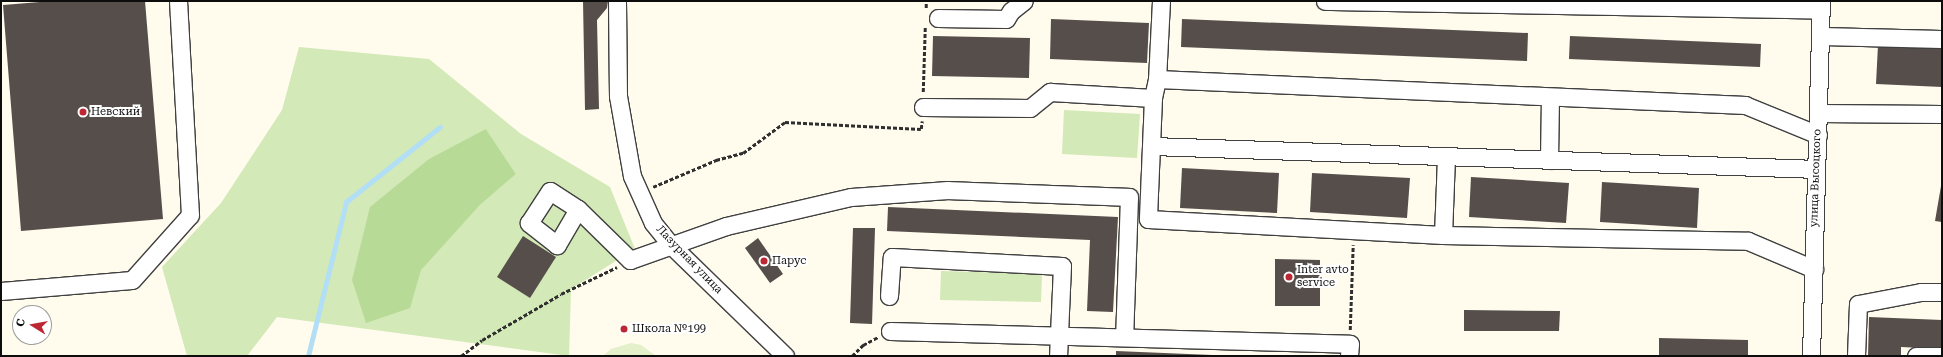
<!DOCTYPE html>
<html>
<head>
<meta charset="utf-8">
<style>
	body { margin:0 }
	#map { position:relative; width:1943px; height:357px; overflow:hidden; background:#fffbed; font-family:"Roboto Serif",serif }
	div>[style] { position:absolute }
	.green>* { inset:0; background:#d3e9b7 }
	.forest>* { inset:0; background:#b7da97 }
	.pitch>* { inset:0; background:#e4f0c9 }
	.stream>* { height:4.5px; margin:-2.25px; padding:0 2.25px; transform-origin:2.25px; border-radius:2.25px; background:#b3dff6 }
	.building>* { inset:0; background:#564e4a }
	.path>* { height:2.5px; margin-top:-1.25px; transform-origin:0; background:repeating-linear-gradient(90deg,#2f2f2f 0 4px,transparent 0 6px) }
	.roads { filter:drop-shadow(1px 0 #404040) drop-shadow(-1px 0 #404040) drop-shadow(0 1px #404040) drop-shadow(0 -1px #404040) }
	.minor>* { height:17px; margin:-8.5px; padding:0 8.5px; transform-origin:8.5px; border-radius:8.5px; background:#fff }
	.dots>* { width:11px; height:11px; translate:-50% -50%; box-sizing:border-box; border:2px solid #fff; border-radius:50% }
	span { translate:-50% -50%; white-space:nowrap; text-align:center; line-height:1.15; -webkit-text-stroke:4px #fff; paint-order:stroke }
	.poi-label { font-size:11px; color:#0d0d0d }
	.left { translate:0 -50%; text-align:left }
	.street-label { font-size:11px; color:#0d0d0d }
	.frame { position:absolute; inset:0; border:2px solid #0d0d0d; pointer-events:none }
	.north { position:absolute; left:12px; top:305px; width:40px; height:40px; box-sizing:border-box; background:#fff; border:1px solid #9e9e9e; border-radius:50%; rotate:281deg; font-size:11px; font-weight:700; line-height:16px; text-align:center; color:#0d0d0d }
	.north::after { content:''; display:block; margin:auto; width:14px; height:18px; background:#bd2633; clip-path:polygon(50% 0,100% 100%,50% 72%,0 100%) }
</style>
</head>
<body>
<div id="map">
	<div class="green">
		<i style="clip-path:polygon(evenodd,299px 47px,429px 59px,521px 134px,610px 187px,635px 249px,571px 289px,569px 356px,277px 317px,247px 356px,187px 356px,162px 267px,221px 203px,282px 110px,299px 47px,486px 129px,516px 174px,480px 205px,420px 270px,486px 129px)"></i>
		<i style="clip-path:polygon(1064px 110px,1140px 114px,1137px 158px,1062px 154px)"></i>
		<i style="clip-path:polygon(941px 271px,1042px 274px,1041px 302px,940px 300px)"></i>
	</div>
	<div class="forest">
		<i style="clip-path:polygon(486px 129px,516px 174px,480px 205px,421px 270px,410px 308px,366px 323px,352px 280px,370px 207px,429px 159px)"></i>
	</div>
	<div class="pitch">
		<i style="clip-path:polygon(631px 343px,641px 345px,656px 356px,603px 356px,611px 349px)"></i>
	</div>
	<div class="stream">
		<i style="left:308px;top:356px;width:159px;rotate:-76.1deg"></i>
		<i style="left:346px;top:202px;width:120px;rotate:-38.6deg"></i>
	</div>
	<div class="building">
		<i style="clip-path:polygon(52px 1px,145px 1px,163px 219px,21px 231px,3px 5px)"></i>
		<i style="clip-path:polygon(583px 1px,608px 1px,607px 8px,597px 20px,599px 109px,585px 110px)"></i>
		<i style="clip-path:polygon(1051px 19px,1149px 23px,1147px 63px,1050px 59px)"></i>
		<i style="clip-path:polygon(1182px 19px,1528px 33px,1527px 61px,1181px 47px)"></i>
		<i style="clip-path:polygon(933px 36px,1030px 38px,1029px 78px,932px 76px)"></i>
		<i style="clip-path:polygon(1570px 36px,1761px 44px,1760px 67px,1569px 59px)"></i>
		<i style="clip-path:polygon(1878px 45px,1942px 48px,1942px 87px,1876px 84px)"></i>
		<i style="clip-path:polygon(1182px 168px,1279px 173px,1277px 213px,1180px 208px)"></i>
		<i style="clip-path:polygon(1312px 173px,1410px 178px,1407px 218px,1310px 212px)"></i>
		<i style="clip-path:polygon(1471px 177px,1569px 183px,1566px 223px,1469px 217px)"></i>
		<i style="clip-path:polygon(1602px 182px,1699px 188px,1697px 228px,1600px 222px)"></i>
		<i style="clip-path:polygon(1941px 186px,1942px 187px,1942px 222px,1935px 221px)"></i>
		<i style="clip-path:polygon(888px 207px,1118px 217px,1113px 312px,1087px 311px,1090px 240px,887px 231px)"></i>
		<i style="clip-path:polygon(853px 228px,875px 228px,872px 324px,850px 323px)"></i>
		<i style="clip-path:polygon(523px 236px,556px 257px,530px 298px,497px 277px)"></i>
		<i style="clip-path:polygon(758px 238px,783px 274px,770px 283px,745px 248px)"></i>
		<i style="clip-path:polygon(1275px 259px,1320px 260px,1320px 306px,1275px 306px)"></i>
		<i style="clip-path:polygon(1464px 310px,1560px 311px,1559px 331px,1464px 331px)"></i>
		<i style="clip-path:polygon(1869px 317px,1942px 320px,1942px 349px,1901px 347px,1901px 356px,1868px 356px)"></i>
		<i style="clip-path:polygon(1659px 338px,1748px 340px,1748px 356px,1659px 356px)"></i>
		<i style="clip-path:polygon(1116px 351px,1212px 355px,1212px 356px,1116px 356px)"></i>
	</div>
	<div class="path">
		<i style="left:926px;top:8px;width:7px;rotate:-90deg"></i>
		<i style="left:923px;top:92px;width:65px;rotate:-88.2deg"></i>
		<i style="left:653px;top:187px;width:69px;rotate:-23.2deg"></i>
		<i style="left:716px;top:160px;width:28px;rotate:-15deg"></i>
		<i style="left:743px;top:153px;width:52px;rotate:-36.4deg"></i>
		<i style="left:785px;top:122px;width:136px;rotate:2.9deg"></i>
		<i style="left:921px;top:129px;width:8px;rotate:-83deg"></i>
		<i style="left:1350px;top:330px;width:85px;rotate:-88deg"></i>
		<i style="left:461px;top:356px;width:26px;rotate:-37deg"></i>
		<i style="left:482px;top:340px;width:91px;rotate:-30.2deg"></i>
		<i style="left:561px;top:294px;width:62px;rotate:-25.7deg"></i>
		<i style="left:852px;top:356px;width:16px;rotate:-45deg"></i>
		<i style="left:863px;top:345px;width:17px;rotate:-28deg"></i>
	</div>
	<div class="roads">
		<div class="minor">
			<i style="left:617px;top:1px;width:95px;rotate:89.4deg"></i>
			<i style="left:618px;top:96px;width:81px;rotate:80.1deg"></i>
			<i style="left:632px;top:176px;width:51px;rotate:65.9deg"></i>
			<i style="left:653px;top:223px;width:28px;rotate:51deg"></i>
			<i style="left:671px;top:245px;width:159px;rotate:44.2deg"></i>
			<i style="left:1161px;top:1px;width:78px;rotate:92.9deg"></i>
			<i style="left:1157px;top:79px;width:19px;rotate:102deg"></i>
			<i style="left:1153px;top:98px;width:121px;rotate:92.4deg"></i>
			<i style="left:1148px;top:219px;width:295px;rotate:3.1deg"></i>
			<i style="left:1443px;top:235px;width:305px;rotate:1.1deg"></i>
			<i style="left:1748px;top:241px;width:72px;rotate:23deg"></i>
			<i style="left:1325px;top:1px;width:495px;rotate:1deg"></i>
			<i style="left:938px;top:18px;width:68px;rotate:0.8deg"></i>
			<i style="left:1006px;top:19px;width:9px;rotate:-58deg"></i>
			<i style="left:1011px;top:11px;width:16px;rotate:-38deg"></i>
			<i style="left:1821px;top:36px;width:121px;rotate:1.4deg"></i>
			<i style="left:1157px;top:79px;width:589px;rotate:2.53deg"></i>
			<i style="left:1745px;top:105px;width:79px;rotate:22.3deg"></i>
			<i style="left:923px;top:107px;width:107px;rotate:0.5deg"></i>
			<i style="left:1030px;top:108px;width:26px;rotate:-39deg"></i>
			<i style="left:1050px;top:92px;width:103px;rotate:3.3deg"></i>
			<i style="left:1818px;top:113px;width:124px;rotate:0.5deg"></i>
			<i style="left:1152px;top:146px;width:664px;rotate:1.98deg"></i>
			<i style="left:1549px;top:160px;width:62px;rotate:-89.1deg"></i>
			<i style="left:578px;top:209px;width:42px;rotate:120.3deg"></i>
			<i style="left:557px;top:245px;width:36px;rotate:-142deg"></i>
			<i style="left:529px;top:223px;width:38px;rotate:-57deg"></i>
			<i style="left:550px;top:191px;width:33px;rotate:33deg"></i>
			<i style="left:578px;top:209px;width:73px;rotate:44.4deg"></i>
			<i style="left:630px;top:260px;width:102px;rotate:-19.5deg"></i>
			<i style="left:726px;top:226px;width:128px;rotate:-13.1deg"></i>
			<i style="left:851px;top:197px;width:97px;rotate:-4.1deg"></i>
			<i style="left:948px;top:190px;width:181px;rotate:2.2deg"></i>
			<i style="left:1129px;top:197px;width:140px;rotate:92deg"></i>
			<i style="left:1443px;top:235px;width:79px;rotate:-87.8deg"></i>
			<i style="left:1px;top:291px;width:131px;rotate:-4.8deg"></i>
			<i style="left:132px;top:280px;width:87px;rotate:-48.3deg"></i>
			<i style="left:190px;top:215px;width:214px;rotate:-93.2deg"></i>
			<i style="left:889px;top:296px;width:39px;rotate:-86deg"></i>
			<i style="left:892px;top:257px;width:170px;rotate:3deg"></i>
			<i style="left:1062px;top:266px;width:90px;rotate:92.5deg"></i>
			<i style="left:890px;top:331px;width:460px;rotate:1.6deg"></i>
			<i style="left:1350px;top:344px;width:12px;rotate:95deg"></i>
			<i style="left:1811px;top:356px;width:355px;rotate:-88.4deg"></i>
			<i style="left:1856px;top:356px;width:52px;rotate:-87.8deg"></i>
			<i style="left:1858px;top:304px;width:64px;rotate:-10.8deg"></i>
			<i style="left:1921px;top:292px;width:21px"></i>
			<i style="left:1916px;top:356px;width:26px"></i>
		</div>
	</div>
	<div class="dots">
		<i style="left:83px;top:112px;background:#bd2633"></i>
		<i style="left:764px;top:261px;background:#bd2633"></i>
		<i style="left:1289px;top:277px;background:#bd2633"></i>
		<i style="left:624px;top:329px;background:#bd2633"></i>
	</div>
	<div class="poi-label">
		<span class="left" style="left:91px;top:112px">Невский</span>
		<span class="left" style="left:772px;top:261px">Парус</span>
		<span class="left" style="left:1297px;top:277px">Inter avto<br>service</span>
		<span class="left" style="left:632px;top:329px">Школа №199</span>
	</div>
	<div class="street-label">
		<span style="left:1816px;top:178px;rotate:-88deg">улица Высоцкого</span>
		<span style="left:689px;top:260px;rotate:46deg">Лазурная улица</span>
	</div>
	<div class="frame"></div>
	<div class="north">С</div>
</div>
</body>
</html>
